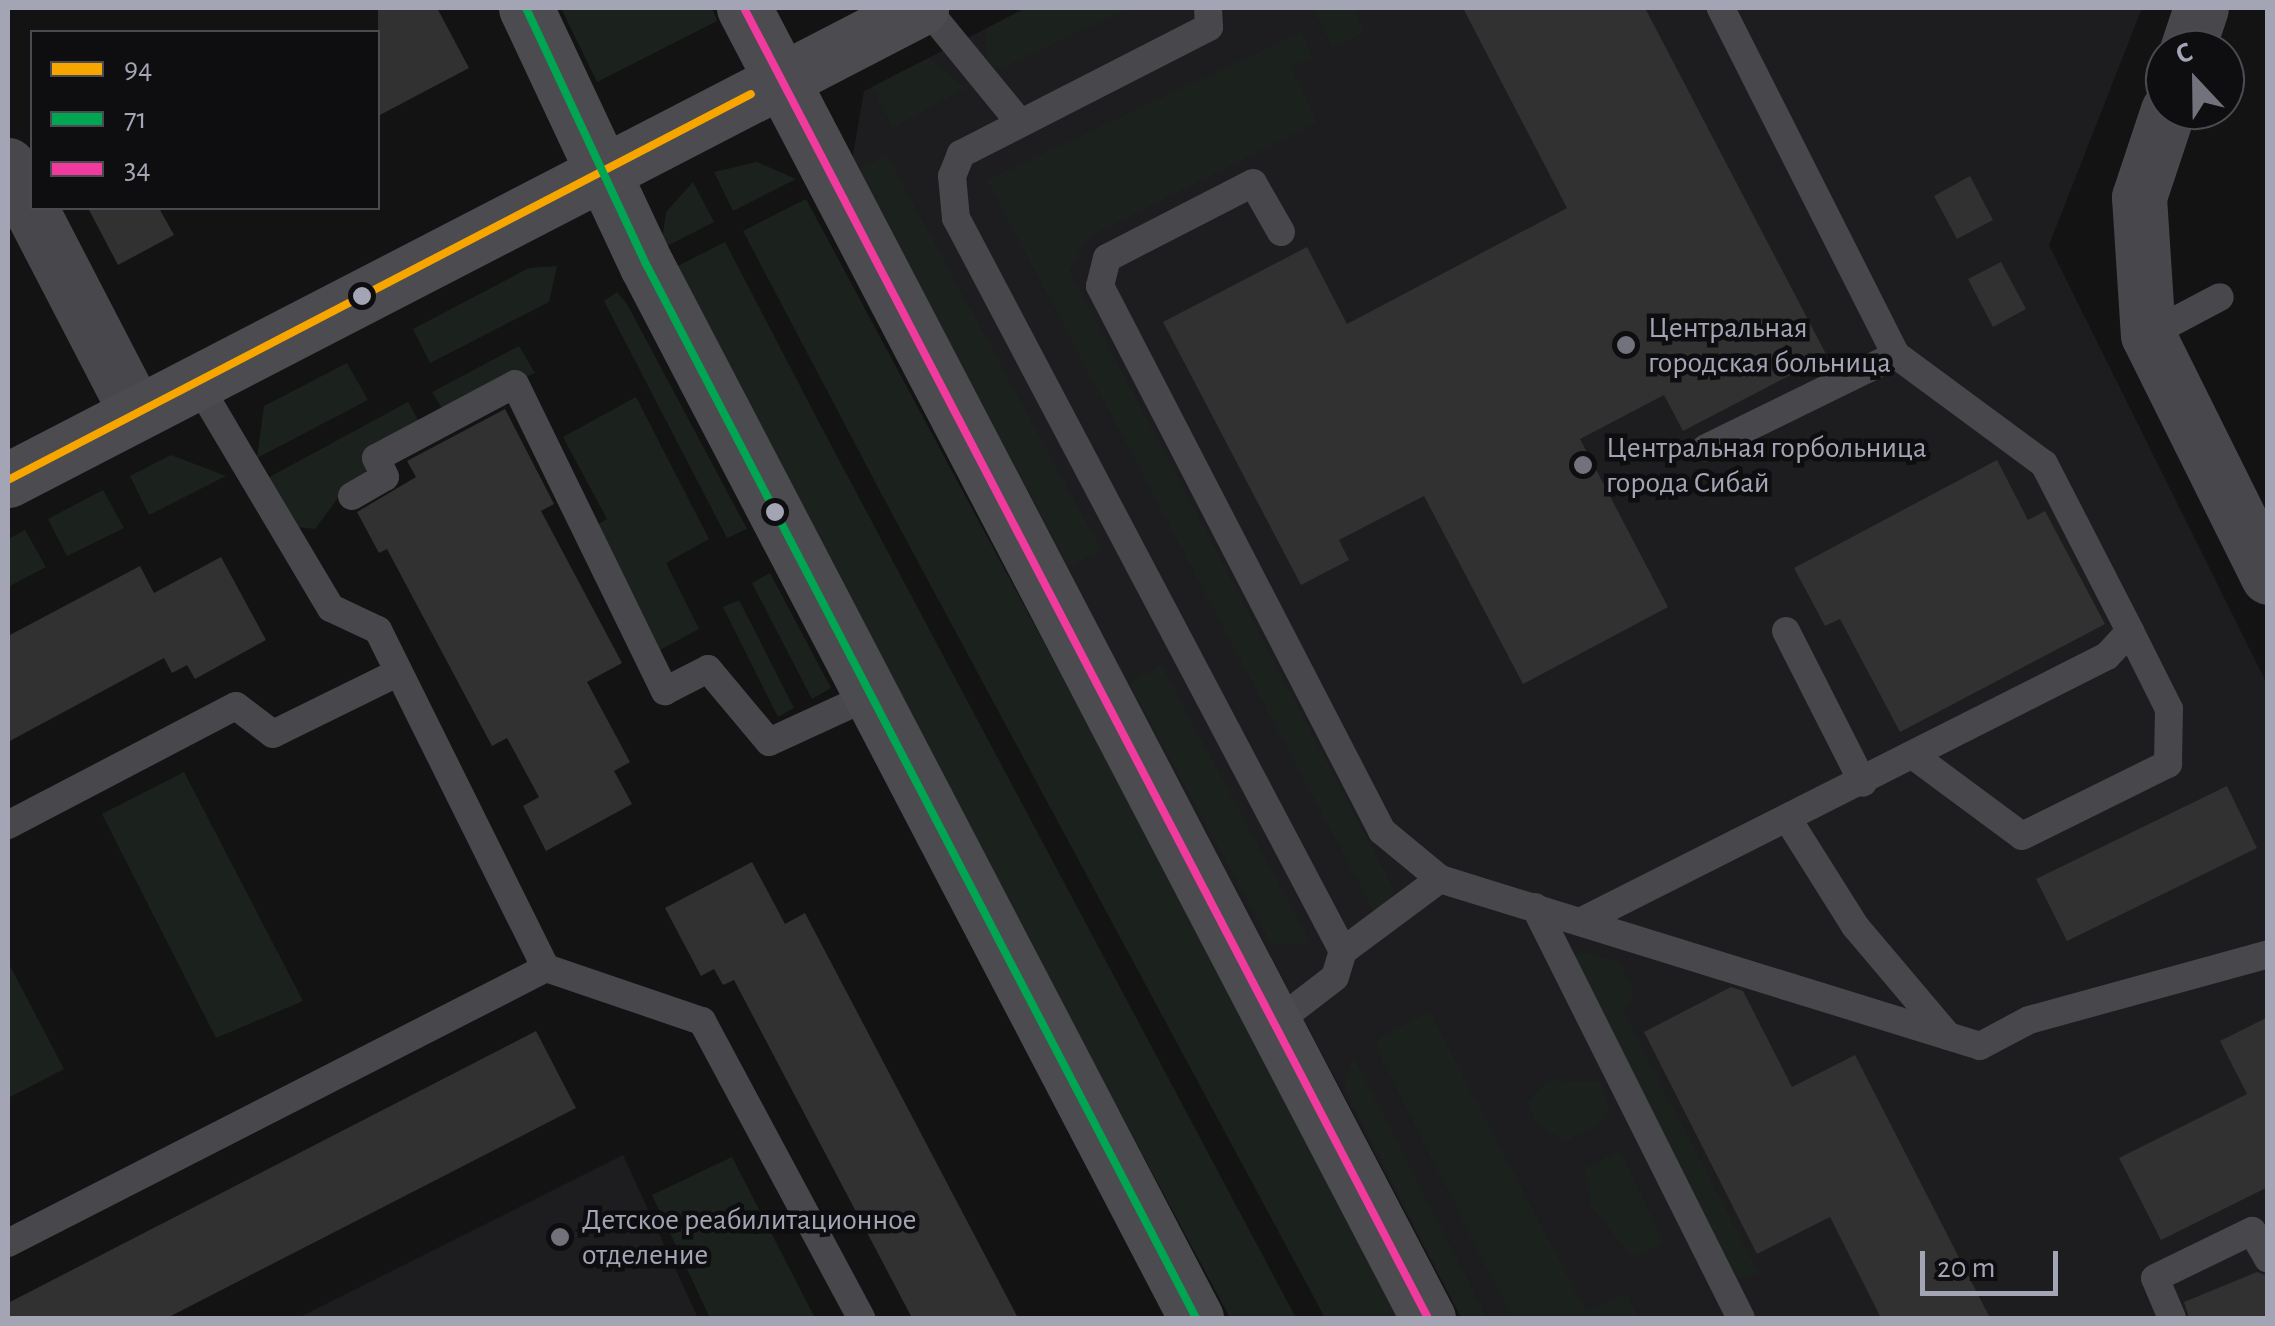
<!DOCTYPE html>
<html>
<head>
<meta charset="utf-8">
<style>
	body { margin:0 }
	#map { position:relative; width:2275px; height:1326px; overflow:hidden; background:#131313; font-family:"Alegreya Sans",sans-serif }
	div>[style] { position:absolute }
	.built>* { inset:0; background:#1d1d1f }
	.green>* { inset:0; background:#1b221d }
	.building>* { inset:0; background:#313132 }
	.lane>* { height:28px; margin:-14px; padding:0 14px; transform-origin:14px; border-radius:14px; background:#47474c }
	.street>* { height:55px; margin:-27.5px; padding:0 27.5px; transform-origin:27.5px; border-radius:27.5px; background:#47474c }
	.secondary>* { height:55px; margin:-27.5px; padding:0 27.5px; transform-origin:27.5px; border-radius:27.5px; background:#4b4b50 }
	.bus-1>* { height:8px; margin:-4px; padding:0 4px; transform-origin:4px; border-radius:4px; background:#f7a600 }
	.bus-2>* { height:8px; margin:-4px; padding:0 4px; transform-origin:4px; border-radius:4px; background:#00a651 }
	.bus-3>* { height:8px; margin:-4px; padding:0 4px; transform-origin:4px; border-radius:4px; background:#f13a9d }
	.dots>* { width:28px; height:28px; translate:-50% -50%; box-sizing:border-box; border:5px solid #0e0d0f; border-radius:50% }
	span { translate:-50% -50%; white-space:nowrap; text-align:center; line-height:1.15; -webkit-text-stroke:9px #0e0d0f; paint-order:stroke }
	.poi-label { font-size:30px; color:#a3a5b5 }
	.left { translate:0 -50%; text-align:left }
	.frame { position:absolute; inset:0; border:10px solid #a3a5b5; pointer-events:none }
	.legend { position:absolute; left:30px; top:30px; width:350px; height:180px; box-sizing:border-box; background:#0e0d0f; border:2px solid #4a4a51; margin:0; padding:12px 18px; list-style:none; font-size:30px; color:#a3a5b5 }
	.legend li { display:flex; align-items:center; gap:20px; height:50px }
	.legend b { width:50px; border:2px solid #4a4a51 }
	.north { position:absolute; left:2145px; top:30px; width:100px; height:100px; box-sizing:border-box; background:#0e0d0f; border:2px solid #4a4a51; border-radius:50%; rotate:338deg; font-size:28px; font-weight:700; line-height:40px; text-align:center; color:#a3a5b5 }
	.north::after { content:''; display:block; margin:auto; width:35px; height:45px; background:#71727c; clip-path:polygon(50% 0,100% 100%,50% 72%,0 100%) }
	.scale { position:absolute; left:1920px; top:1251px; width:138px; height:45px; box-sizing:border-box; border:5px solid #a3a5b5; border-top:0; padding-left:12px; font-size:30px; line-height:35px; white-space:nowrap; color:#a3a5b5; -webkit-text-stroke:8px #0e0d0f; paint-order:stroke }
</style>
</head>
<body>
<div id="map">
	<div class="built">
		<i style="clip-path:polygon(1026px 8px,2142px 8px,2049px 245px,2267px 684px,2267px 1318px,1461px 1318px,852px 160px,864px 91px)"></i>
		<i style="clip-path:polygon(623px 1155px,698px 1318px,298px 1318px)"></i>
	</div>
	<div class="green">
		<i style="clip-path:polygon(561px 8px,712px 8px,717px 21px,597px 82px)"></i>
		<i style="clip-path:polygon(1026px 8px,1130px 8px,999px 69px,987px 61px,987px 28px)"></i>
		<i style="clip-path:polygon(1313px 8px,1354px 8px,1365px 32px,1332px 47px)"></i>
		<i style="clip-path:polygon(1302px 32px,1312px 57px,1291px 67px,1317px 122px,1088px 237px,1069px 271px,1393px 888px,1380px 923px,987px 180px)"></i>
		<i style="clip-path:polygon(929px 58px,966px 88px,893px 128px,872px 87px)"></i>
		<i style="clip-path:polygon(887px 155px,1101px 550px,1069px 567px,857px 171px)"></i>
		<i style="clip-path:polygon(757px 162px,796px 179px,733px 211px,714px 172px)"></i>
		<i style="clip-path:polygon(693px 182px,714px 222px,661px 249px,666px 212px)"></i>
		<i style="clip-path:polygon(806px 199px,1248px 1023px,1400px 1318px,1325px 1318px,882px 495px,743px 231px)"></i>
		<i style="clip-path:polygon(725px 242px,823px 430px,1296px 1318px,1230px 1318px,670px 270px)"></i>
		<i style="clip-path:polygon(557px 266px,549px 302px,430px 363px,413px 329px,529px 268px)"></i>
		<i style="clip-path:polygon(617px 292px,627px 304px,747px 529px,727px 538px,604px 301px)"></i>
		<i style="clip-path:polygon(519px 346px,535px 373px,445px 413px,432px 392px)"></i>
		<i style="clip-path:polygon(347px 363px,368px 400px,257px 458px,264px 406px)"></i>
		<i style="clip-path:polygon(636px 397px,709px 539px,666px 563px,699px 629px,660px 650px,595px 526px,607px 519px,563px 437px)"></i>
		<i style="clip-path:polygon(408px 402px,421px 425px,343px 491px,315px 529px,296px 527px,264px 480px)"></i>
		<i style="clip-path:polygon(171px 455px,226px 476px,149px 515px,130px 476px)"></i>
		<i style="clip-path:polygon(103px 490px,124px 528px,67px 556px,48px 519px)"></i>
		<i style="clip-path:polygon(25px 530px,46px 567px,8px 587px,8px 539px)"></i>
		<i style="clip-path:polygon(770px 573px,831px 688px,812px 699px,752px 583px)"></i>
		<i style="clip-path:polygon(739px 600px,794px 708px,778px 717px,723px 607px)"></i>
		<i style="clip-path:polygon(1161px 665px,1311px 943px,1272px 945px,1129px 683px)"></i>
		<i style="clip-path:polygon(184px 772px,303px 1001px,216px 1038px,102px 814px)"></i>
		<i style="clip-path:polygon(1590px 953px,1618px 962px,1635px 992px,1623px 1010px,1759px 1274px,1733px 1279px,1572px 954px)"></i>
		<i style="clip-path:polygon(8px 962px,64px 1069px,8px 1098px)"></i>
		<i style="clip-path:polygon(1430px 1012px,1586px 1312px,1626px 1293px,1639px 1318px,1512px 1318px,1377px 1049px,1379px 1038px)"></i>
		<i style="clip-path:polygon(1354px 1058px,1487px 1318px,1462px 1318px,1344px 1087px)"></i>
		<i style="clip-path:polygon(1547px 1080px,1600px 1082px,1609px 1107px,1599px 1125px,1566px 1141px,1538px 1125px,1527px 1103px)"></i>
		<i style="clip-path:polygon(1620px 1150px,1664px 1243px,1632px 1257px,1591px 1206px,1585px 1168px)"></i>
		<i style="clip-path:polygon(732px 1157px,815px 1318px,710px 1318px,652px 1195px)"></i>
	</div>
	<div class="building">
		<i style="clip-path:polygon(378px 8px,437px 8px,469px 68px,378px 116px)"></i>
		<i style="clip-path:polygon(1463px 8px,1645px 8px,1827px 356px,1683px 431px,1664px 395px,1580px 439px,1668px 607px,1523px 684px,1424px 496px,1339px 540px,1349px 560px,1301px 585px,1163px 322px,1307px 247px,1347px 324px,1567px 208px)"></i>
		<i style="clip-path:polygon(1970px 176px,1993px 220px,1957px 239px,1934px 196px)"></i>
		<i style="clip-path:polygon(88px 208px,159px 208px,174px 235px,118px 265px)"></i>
		<i style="clip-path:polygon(2001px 262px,2026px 309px,1993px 327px,1968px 279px)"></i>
		<i style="clip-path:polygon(505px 409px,554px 504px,541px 511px,622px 663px,587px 682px,630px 762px,614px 771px,632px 804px,546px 851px,523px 806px,539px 797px,507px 738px,492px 746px,387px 549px,379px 553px,357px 512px,416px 477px,407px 461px)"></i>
		<i style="clip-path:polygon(1997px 460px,2028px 520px,2045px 511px,2105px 624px,1900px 732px,1840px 619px,1825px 626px,1794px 568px)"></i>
		<i style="clip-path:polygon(221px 557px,266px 640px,195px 679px,187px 665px,172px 673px,164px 658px,8px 742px,8px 636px,140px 566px,154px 593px)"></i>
		<i style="clip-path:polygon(2227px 786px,2257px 848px,2067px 941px,2036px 879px)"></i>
		<i style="clip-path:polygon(752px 862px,785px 924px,805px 913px,1018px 1318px,912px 1318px,734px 980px,723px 985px,714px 969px,701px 976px,665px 908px)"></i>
		<i style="clip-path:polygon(1731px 987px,1743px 991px,1792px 1087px,1855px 1055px,1990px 1318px,1881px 1318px,1830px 1217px,1757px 1254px,1644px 1032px)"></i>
		<i style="clip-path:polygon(2268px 1017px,2268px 1187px,2161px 1240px,2119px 1158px,2247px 1094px,2220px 1041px)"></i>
		<i style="clip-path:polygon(536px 1031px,576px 1108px,167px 1318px,8px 1318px,8px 1303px)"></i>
		<i style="clip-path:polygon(2257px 1272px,2268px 1276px,2268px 1318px,2189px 1318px,2184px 1302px)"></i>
	</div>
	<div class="lane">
		<i style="left:926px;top:8px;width:149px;rotate:50.7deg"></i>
		<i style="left:1208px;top:8px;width:19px;rotate:87deg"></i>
		<i style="left:1209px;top:27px;width:279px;rotate:152.9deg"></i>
		<i style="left:961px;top:154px;width:24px;rotate:112deg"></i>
		<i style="left:952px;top:176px;width:42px;rotate:84.6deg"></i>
		<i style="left:956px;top:218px;width:829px;rotate:62.17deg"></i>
		<i style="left:1281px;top:232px;width:56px;rotate:-119.7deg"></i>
		<i style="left:1253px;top:183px;width:164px;rotate:152.8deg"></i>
		<i style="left:1107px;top:258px;width:29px;rotate:104deg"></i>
		<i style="left:1100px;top:286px;width:614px;rotate:62.64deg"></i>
		<i style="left:1382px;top:831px;width:75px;rotate:39.6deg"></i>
		<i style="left:2148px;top:335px;width:81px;rotate:-27.8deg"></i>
		<i style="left:196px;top:381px;width:264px;rotate:59.3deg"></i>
		<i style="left:331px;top:608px;width:52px;rotate:25.1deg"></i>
		<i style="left:378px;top:630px;width:377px;rotate:63.6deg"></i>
		<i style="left:546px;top:968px;width:165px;rotate:18.8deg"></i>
		<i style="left:702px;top:1021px;width:337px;rotate:61.8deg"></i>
		<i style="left:1706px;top:448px;width:212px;rotate:-26.1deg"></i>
		<i style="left:352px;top:496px;width:38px;rotate:-30deg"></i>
		<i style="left:385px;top:477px;width:21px;rotate:-115deg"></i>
		<i style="left:376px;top:458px;width:157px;rotate:-28deg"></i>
		<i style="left:515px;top:384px;width:342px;rotate:64deg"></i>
		<i style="left:665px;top:691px;width:48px;rotate:-27.1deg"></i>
		<i style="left:708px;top:669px;width:95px;rotate:50.1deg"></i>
		<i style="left:769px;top:742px;width:112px;rotate:-24.7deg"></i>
		<i style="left:1786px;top:631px;width:170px;rotate:63.1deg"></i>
		<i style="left:1914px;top:756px;width:134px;rotate:36.5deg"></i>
		<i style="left:2022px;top:836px;width:163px;rotate:-26.3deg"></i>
		<i style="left:2168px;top:764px;width:55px;rotate:-89deg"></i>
		<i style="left:2169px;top:709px;width:87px;rotate:-116.6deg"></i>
		<i style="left:1789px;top:821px;width:124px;rotate:57.8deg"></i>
		<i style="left:1855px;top:926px;width:144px;rotate:49.8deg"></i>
		<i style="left:8px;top:825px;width:257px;rotate:-27.6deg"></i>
		<i style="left:236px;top:706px;width:46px;rotate:37.1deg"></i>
		<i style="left:273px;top:734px;width:140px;rotate:-26.2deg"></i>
		<i style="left:1535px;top:907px;width:460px;rotate:63.4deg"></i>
		<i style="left:1582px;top:921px;width:588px;rotate:-26.78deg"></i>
		<i style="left:2107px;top:656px;width:34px;rotate:-47deg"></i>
		<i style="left:2130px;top:631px;width:188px;rotate:-117.2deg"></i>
		<i style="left:2044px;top:464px;width:184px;rotate:-143.6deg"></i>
		<i style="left:1896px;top:355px;width:389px;rotate:-116.8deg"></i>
		<i style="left:1273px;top:1025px;width:78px;rotate:-37.7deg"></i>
		<i style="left:1335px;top:977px;width:27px;rotate:-73deg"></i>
		<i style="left:1343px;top:951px;width:121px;rotate:-36.6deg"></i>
		<i style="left:1440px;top:879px;width:565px;rotate:17.18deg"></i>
		<i style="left:1980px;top:1046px;width:55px;rotate:-28deg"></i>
		<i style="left:2029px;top:1020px;width:248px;rotate:-15.4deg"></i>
		<i style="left:8px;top:1243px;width:604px;rotate:-27.07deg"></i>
		<i style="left:2172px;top:1318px;width:43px;rotate:-113deg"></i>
		<i style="left:2155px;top:1278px;width:108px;rotate:-25.9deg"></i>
		<i style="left:2252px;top:1231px;width:32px;rotate:60deg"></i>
	</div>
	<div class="street">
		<i style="left:2187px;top:50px;width:44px;rotate:-71.6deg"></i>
		<i style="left:2168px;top:110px;width:92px;rotate:108.4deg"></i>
		<i style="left:2139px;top:197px;width:138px;rotate:86.3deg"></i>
		<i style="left:2148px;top:335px;width:270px;rotate:63.6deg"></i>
		<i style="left:8px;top:165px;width:278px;rotate:62.6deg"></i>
	</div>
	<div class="secondary">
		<i style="left:526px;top:8px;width:285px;rotate:64.9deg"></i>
		<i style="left:647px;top:266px;width:1187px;rotate:62.44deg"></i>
		<i style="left:744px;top:8px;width:1478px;rotate:62.43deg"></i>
		<i style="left:8px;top:480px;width:1028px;rotate:-27.34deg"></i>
	</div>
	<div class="bus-1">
		<i style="left:8px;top:480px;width:837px;rotate:-27.45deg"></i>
	</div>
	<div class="bus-2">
		<i style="left:526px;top:8px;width:285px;rotate:64.9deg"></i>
		<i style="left:647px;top:266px;width:1187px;rotate:62.44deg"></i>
	</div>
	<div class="bus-3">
		<i style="left:744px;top:8px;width:1478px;rotate:62.43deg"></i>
	</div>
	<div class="dots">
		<i style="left:362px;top:296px;background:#a3a5b5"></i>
		<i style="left:1626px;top:345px;background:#71727c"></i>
		<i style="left:1583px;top:465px;background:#71727c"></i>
		<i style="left:775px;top:512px;background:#a3a5b5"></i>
		<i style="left:560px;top:1237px;background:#71727c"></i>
	</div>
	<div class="poi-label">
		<span class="left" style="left:1648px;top:345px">Центральная<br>городская больница</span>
		<span class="left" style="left:1606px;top:465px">Центральная горбольница<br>города Сибай</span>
		<span class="left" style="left:582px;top:1237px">Детское реабилитационное<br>отделение</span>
	</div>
	<div class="frame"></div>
	<ul class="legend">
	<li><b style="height:12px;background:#f7a600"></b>94</li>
	<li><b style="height:12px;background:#00a651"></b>71</li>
	<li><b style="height:12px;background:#f13a9d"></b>34</li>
	</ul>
	<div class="north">С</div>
	<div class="scale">20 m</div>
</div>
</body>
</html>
